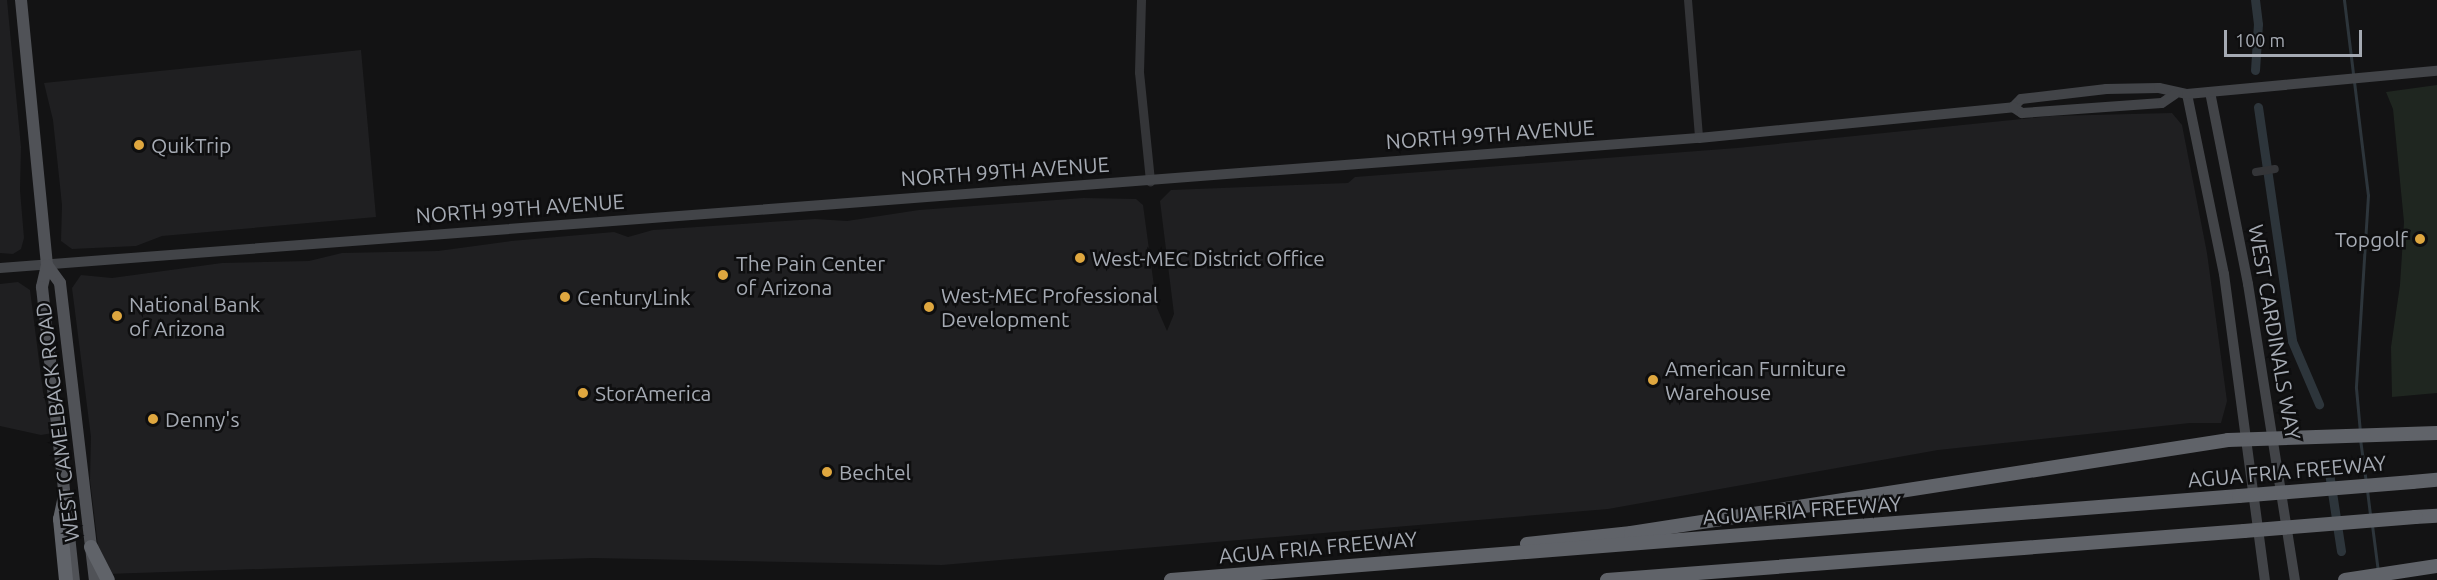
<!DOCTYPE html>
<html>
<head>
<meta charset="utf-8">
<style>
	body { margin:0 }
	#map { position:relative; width:2437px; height:580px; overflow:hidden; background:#131314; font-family:Ubuntu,sans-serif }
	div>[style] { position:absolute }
	.built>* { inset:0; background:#1f1f21 }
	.green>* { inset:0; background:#1f2620 }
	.stream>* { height:3px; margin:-1.5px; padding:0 1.5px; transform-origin:1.5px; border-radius:1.5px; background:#2d353b }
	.canal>* { height:9px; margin:-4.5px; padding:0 4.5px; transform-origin:4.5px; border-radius:4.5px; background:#2d353b }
	.minor>* { height:8px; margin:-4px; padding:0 4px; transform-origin:4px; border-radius:4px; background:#343538 }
	.tertiary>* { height:9px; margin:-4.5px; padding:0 4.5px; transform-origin:4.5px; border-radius:4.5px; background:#343538 }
	.secondary>* { height:10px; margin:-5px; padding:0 5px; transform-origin:5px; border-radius:5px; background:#424448 }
	.primary>* { height:12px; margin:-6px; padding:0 6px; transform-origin:6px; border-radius:6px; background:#505257 }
	.motorway>* { height:14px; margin:-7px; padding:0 7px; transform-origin:7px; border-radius:7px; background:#606369 }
	.motorway-bridge>* { height:14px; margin:-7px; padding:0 7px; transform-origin:7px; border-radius:7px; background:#606369 }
	.dots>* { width:16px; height:16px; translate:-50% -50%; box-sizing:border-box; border:3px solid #0e0e0f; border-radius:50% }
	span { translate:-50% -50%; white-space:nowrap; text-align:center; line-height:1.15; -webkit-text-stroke:5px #0e0e0f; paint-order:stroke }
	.street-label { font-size:21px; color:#a5aab3 }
	.poi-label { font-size:21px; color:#a5aab3 }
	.left { translate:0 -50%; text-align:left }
	.right { translate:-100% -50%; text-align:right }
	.scale { position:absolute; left:2224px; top:30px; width:138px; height:27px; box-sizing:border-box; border:3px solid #a5aab3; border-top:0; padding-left:8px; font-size:18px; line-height:21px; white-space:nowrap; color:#a5aab3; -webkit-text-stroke:4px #0e0e0f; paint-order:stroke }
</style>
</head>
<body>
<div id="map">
	<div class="built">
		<i style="clip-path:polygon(0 0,7px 0,21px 147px,20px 190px,24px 238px,21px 249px,13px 254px,0 253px)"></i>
		<i style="clip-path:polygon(361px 50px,376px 217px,162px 236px,136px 246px,72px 249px,61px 241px,62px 205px,53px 120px,44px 83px)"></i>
		<i style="clip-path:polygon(2172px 113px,2182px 125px,2207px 253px,2227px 401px,2221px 423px,2190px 423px,1938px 450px,1608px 509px,942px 565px,593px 558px,106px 574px,100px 563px,90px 480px,91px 437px,72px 288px,81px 275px,112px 278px,222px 263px,309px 261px,342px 253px,438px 251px,511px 241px,614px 232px,628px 237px,653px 230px,815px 219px,847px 221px,919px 210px,1083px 198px,1136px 199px,1143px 205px,1157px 308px,1167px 331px,1174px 314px,1160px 201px,1171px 190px,1348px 183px,1355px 177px,1737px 148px,2052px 116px)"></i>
		<i style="clip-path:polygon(18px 282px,30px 290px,43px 392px,53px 433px,41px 435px,0 426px,0 284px)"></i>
	</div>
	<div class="green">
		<i style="clip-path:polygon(2437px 85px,2437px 393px,2392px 397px,2391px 347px,2400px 285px,2404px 222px,2393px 109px,2386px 92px)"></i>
	</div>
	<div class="stream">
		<i style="left:2344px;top:0;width:196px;rotate:83deg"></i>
		<i style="left:2368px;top:195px;width:193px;rotate:93.6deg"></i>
		<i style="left:2356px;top:388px;width:44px;rotate:84.8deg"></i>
		<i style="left:2360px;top:439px;width:44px;rotate:82.2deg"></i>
		<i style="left:2367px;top:490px;width:26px;rotate:83deg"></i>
		<i style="left:2372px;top:525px;width:47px;rotate:82.7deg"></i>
	</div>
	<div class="canal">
		<i style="left:2255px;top:70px;width:46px;rotate:-86.3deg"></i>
		<i style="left:2258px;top:24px;width:24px;rotate:-97deg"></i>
		<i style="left:2258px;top:107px;width:236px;rotate:81.7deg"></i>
		<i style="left:2292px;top:341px;width:69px;rotate:66.8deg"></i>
		<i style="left:2328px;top:466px;width:86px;rotate:81.3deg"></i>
	</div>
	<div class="minor">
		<i style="left:1688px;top:0;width:138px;rotate:85.4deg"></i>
		<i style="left:2256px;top:172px;width:19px;rotate:-9deg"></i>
	</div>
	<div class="tertiary">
		<i style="left:1141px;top:0;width:72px;rotate:91.6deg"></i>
		<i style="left:1139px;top:72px;width:110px;rotate:84.2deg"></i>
	</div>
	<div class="secondary">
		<i style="left:2210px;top:92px;width:196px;rotate:78.8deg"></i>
		<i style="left:2248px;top:284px;width:300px;rotate:81deg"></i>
		<i style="left:2187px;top:94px;width:184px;rotate:78.4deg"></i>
		<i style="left:2224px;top:274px;width:309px;rotate:82.4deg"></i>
		<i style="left:2013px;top:107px;width:11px;rotate:-45deg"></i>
		<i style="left:2021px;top:99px;width:86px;rotate:-6.7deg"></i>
		<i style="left:2106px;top:89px;width:53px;rotate:-1.1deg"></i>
		<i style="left:2159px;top:88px;width:29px;rotate:12deg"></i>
		<i style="left:2187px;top:94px;width:251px;rotate:-5.3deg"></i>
		<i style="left:0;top:268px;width:1704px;rotate:-4.38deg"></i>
		<i style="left:1699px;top:138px;width:316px;rotate:-5.6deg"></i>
		<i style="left:2013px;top:107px;width:11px;rotate:34deg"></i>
		<i style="left:2022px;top:113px;width:140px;rotate:-4.1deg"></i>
		<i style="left:2162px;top:103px;width:16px;rotate:-35deg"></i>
	</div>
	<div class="primary">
		<i style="left:21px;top:0;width:266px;rotate:84.4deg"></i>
		<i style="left:47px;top:265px;width:23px;rotate:103deg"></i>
		<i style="left:42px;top:287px;width:295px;rotate:83.8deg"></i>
		<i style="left:47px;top:265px;width:22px;rotate:54deg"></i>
		<i style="left:60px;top:283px;width:299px;rotate:83.3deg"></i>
	</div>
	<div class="motorway">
		<i style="left:2412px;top:482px;width:25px;rotate:-5deg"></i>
		<i style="left:65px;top:496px;width:24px;rotate:102deg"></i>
		<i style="left:60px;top:519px;width:61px;rotate:84.4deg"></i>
		<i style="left:2415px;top:517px;width:22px;rotate:-3deg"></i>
		<i style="left:1527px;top:544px;width:105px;rotate:-6deg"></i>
		<i style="left:1631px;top:533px;width:604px;rotate:-8.85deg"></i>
		<i style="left:2228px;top:440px;width:209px;rotate:-1.9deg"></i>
		<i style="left:91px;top:547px;width:37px;rotate:63deg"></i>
		<i style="left:1171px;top:580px;width:1071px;rotate:-4.5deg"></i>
		<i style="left:1607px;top:580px;width:639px;rotate:-4.4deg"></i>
		<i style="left:2345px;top:580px;width:93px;rotate:-8.7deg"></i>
	</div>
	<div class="motorway-bridge">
		<i style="left:2239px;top:496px;width:174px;rotate:-4.6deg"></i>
		<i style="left:2244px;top:531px;width:172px;rotate:-4.7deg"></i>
	</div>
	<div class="dots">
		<i style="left:139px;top:145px;background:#dfa73f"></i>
		<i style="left:2420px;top:239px;background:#dfa73f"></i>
		<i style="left:1080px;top:258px;background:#dfa73f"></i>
		<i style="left:723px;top:275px;background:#dfa73f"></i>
		<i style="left:565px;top:297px;background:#dfa73f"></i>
		<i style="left:929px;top:307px;background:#dfa73f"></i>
		<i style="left:117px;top:316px;background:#dfa73f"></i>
		<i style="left:1653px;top:380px;background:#dfa73f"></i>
		<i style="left:583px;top:393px;background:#dfa73f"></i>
		<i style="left:153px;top:419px;background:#dfa73f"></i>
		<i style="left:827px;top:472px;background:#dfa73f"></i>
	</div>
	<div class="street-label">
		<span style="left:1490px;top:134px;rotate:-4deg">NORTH 99TH AVENUE</span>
		<span style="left:1005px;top:171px;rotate:-4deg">NORTH 99TH AVENUE</span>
		<span style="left:520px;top:208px;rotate:-4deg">NORTH 99TH AVENUE</span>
		<span style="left:2275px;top:332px;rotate:80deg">WEST CARDINALS WAY</span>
		<span style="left:57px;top:422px;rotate:-97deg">WEST CAMELBACK ROAD</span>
		<span style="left:2287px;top:471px;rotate:-5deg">AGUA FRIA FREEWAY</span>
		<span style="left:1802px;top:510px;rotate:-4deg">AGUA FRIA FREEWAY</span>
		<span style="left:1318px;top:547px;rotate:-5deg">AGUA FRIA FREEWAY</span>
	</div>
	<div class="poi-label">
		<span class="left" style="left:151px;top:145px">QuikTrip</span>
		<span class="right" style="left:2408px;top:239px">Topgolf</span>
		<span class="left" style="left:1092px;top:258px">West-MEC District Office</span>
		<span class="left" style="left:736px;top:275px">The Pain Center<br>of Arizona</span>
		<span class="left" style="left:941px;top:307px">West-MEC Professional<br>Development</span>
		<span class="left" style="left:577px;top:297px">CenturyLink</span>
		<span class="left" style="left:129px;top:316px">National Bank<br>of Arizona</span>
		<span class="left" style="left:1665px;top:380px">American Furniture<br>Warehouse</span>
		<span class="left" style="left:595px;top:393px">StorAmerica</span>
		<span class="left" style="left:165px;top:419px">Denny's</span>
		<span class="left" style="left:839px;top:472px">Bechtel</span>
	</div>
	<div class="scale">100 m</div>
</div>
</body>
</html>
